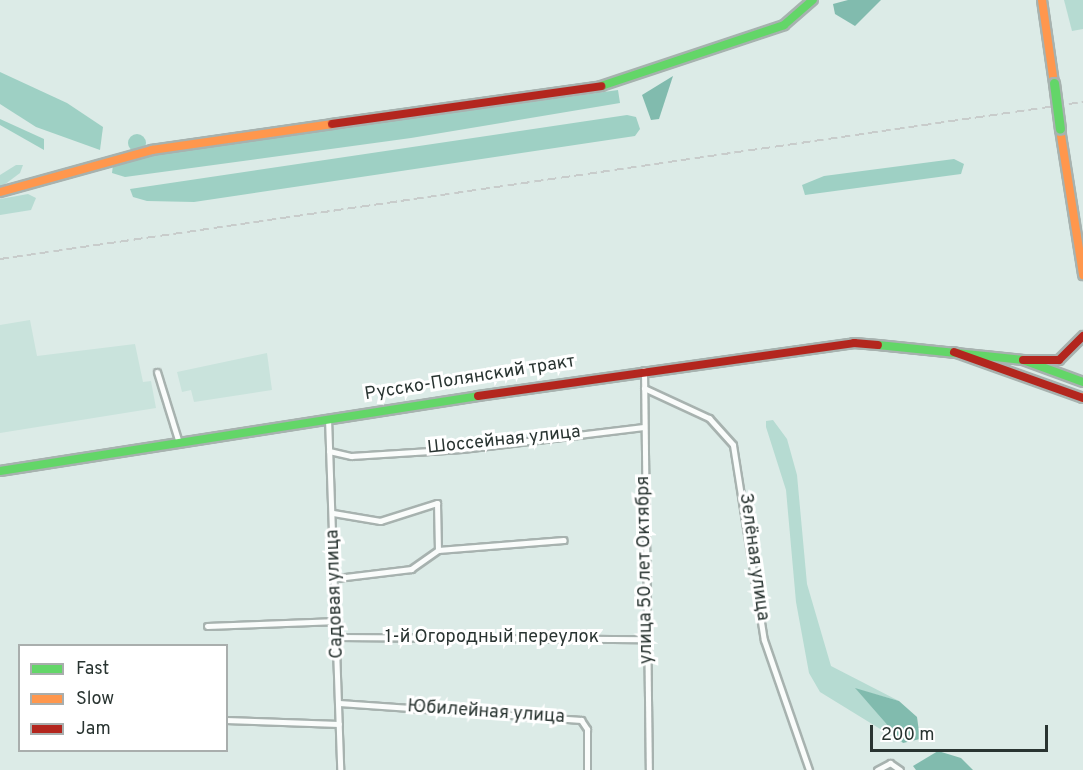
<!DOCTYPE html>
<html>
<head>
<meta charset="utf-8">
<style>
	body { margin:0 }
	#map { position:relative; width:1083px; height:770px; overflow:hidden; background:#dcebe7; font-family:Overpass,sans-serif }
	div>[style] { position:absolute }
	.built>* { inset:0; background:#c9e3dc }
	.green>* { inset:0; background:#b6dbd2 }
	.forest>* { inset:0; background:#9ed0c4 }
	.round { border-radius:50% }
	.water>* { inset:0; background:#81bbae }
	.roads { filter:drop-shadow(2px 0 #a7b2af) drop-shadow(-2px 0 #a7b2af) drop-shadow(0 2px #a7b2af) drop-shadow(0 -2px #a7b2af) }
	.street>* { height:5px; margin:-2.5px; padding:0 2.5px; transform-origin:2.5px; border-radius:2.5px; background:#fafcfb }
	.fast>* { height:8px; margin:-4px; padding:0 4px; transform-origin:4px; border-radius:4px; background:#63d668 }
	.slow>* { height:8px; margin:-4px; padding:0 4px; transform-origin:4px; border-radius:4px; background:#ff974d }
	.jam>* { height:8px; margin:-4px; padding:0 4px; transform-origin:4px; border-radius:4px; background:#b3261e }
	.rail>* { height:1.5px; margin-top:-0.75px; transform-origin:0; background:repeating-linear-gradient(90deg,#c8cccb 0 9px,transparent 0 13.5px) }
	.bridges { filter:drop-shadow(2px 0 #a7b2af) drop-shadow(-2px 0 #a7b2af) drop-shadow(0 2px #a7b2af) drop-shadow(0 -2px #a7b2af) }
	.fast-bridge>* { height:9px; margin:-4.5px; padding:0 4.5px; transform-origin:4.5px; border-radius:4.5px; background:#63d668 }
	span { translate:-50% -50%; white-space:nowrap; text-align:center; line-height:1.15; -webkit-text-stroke:6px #fff; paint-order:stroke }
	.street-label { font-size:18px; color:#293431 }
	.legend { position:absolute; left:18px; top:644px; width:210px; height:108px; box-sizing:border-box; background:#fff; border:2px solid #a9aead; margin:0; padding:8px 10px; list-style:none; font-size:18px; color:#293431 }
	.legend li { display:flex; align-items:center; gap:12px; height:30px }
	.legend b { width:30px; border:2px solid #a9aead }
	.scale { position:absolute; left:870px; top:725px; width:178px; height:27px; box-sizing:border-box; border:3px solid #293431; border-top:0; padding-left:8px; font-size:18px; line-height:21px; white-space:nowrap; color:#293431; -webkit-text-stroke:4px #fff; paint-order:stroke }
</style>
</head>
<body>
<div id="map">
	<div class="built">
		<i style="clip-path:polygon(30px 320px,37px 356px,135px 344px,143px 382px,151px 381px,156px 408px,0 433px,0 325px)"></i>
		<i style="clip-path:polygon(267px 353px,272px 390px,194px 402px,191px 390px,182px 392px,177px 372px)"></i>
	</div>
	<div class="green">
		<i style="clip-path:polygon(1064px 0,1083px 0,1083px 29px,1072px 31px)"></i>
		<i style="clip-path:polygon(16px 165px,23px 165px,20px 173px,0 188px,0 175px)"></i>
		<i style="clip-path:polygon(28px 194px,36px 198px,31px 210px,0 215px,0 199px)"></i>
		<i style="clip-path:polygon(773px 420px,787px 439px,797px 475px,807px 584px,831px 666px,899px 701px,856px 689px,903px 743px,820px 692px,809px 673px,796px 602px,786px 490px,766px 427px,766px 421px)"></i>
	</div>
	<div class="forest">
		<i style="clip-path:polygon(0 72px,67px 103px,103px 127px,100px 150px,36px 127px,0 104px)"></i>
		<i style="clip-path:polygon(618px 90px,620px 103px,411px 138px,125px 177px,112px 173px,113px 165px,154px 154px)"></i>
		<i style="clip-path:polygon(627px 115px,636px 117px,640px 129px,635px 136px,194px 202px,147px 201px,133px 197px,130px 189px)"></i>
		<i style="clip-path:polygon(0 119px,44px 139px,44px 150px,0 125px)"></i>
		<i class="round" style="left:128px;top:134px;width:18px;height:18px"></i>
		<i style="clip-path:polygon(954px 159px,964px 164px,961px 174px,805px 195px,802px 185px,824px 176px)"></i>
	</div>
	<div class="water">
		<i style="clip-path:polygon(848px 0,881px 0,855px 26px,835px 14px,833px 4px)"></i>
		<i style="clip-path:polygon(673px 76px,659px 119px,651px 120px,642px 95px)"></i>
		<i style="clip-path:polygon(855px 688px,899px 701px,917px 717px,920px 739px,903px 743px)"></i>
		<i style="clip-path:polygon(938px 751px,961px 758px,973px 770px,916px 770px,913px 766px)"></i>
	</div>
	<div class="roads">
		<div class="street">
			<i style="left:644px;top:370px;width:400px;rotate:89.3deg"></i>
			<i style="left:157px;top:372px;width:74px;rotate:72.8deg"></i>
			<i style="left:644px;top:388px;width:72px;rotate:24.8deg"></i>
			<i style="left:709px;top:418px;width:36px;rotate:48deg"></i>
			<i style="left:733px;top:445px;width:197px;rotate:81deg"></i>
			<i style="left:764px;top:640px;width:138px;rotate:70.9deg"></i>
			<i style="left:328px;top:418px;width:352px;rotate:88deg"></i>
			<i style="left:329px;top:451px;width:23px;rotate:13deg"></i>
			<i style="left:351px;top:456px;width:111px;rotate:-3.6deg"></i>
			<i style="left:462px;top:449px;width:183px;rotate:-6.9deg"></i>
			<i style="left:333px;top:513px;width:48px;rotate:9.7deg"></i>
			<i style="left:380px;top:521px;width:60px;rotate:-17.5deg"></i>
			<i style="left:437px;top:503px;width:47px;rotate:88.8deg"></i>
			<i style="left:337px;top:578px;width:75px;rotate:-6.9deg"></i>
			<i style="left:411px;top:569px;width:33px;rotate:-35deg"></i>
			<i style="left:438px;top:550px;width:126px;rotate:-4.5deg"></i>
			<i style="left:207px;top:626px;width:131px;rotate:-2.2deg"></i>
			<i style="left:338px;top:637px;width:308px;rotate:0.4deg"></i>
			<i style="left:339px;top:703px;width:243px;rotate:4deg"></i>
			<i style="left:581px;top:720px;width:11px;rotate:56deg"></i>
			<i style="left:587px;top:729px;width:41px;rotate:90deg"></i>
			<i style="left:226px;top:720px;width:113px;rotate:2deg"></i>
			<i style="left:877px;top:770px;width:15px;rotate:-28deg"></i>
			<i style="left:890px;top:763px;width:12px;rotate:35deg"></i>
		</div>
		<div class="fast">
			<i style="left:601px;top:86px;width:193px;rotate:-18.4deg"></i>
			<i style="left:784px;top:25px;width:38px;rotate:-41deg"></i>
			<i style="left:878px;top:345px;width:146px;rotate:5.9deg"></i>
			<i style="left:1023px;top:360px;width:64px;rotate:20.1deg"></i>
			<i style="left:0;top:471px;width:484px;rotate:-8.9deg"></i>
		</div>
		<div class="slow">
			<i style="left:1042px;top:0;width:84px;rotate:81.8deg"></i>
			<i style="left:1060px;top:129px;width:148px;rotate:81deg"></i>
			<i style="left:0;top:192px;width:158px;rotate:-15.4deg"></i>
			<i style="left:152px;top:150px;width:182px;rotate:-8.2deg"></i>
			<i style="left:1083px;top:397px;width:1px;rotate:90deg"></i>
		</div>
		<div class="jam">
			<i style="left:332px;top:124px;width:272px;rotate:-8deg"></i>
			<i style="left:954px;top:352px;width:137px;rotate:19.6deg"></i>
			<i style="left:1023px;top:360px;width:36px"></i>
			<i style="left:1059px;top:360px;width:34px;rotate:-45deg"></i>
			<i style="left:478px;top:396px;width:380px;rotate:-8deg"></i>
			<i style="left:854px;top:343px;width:24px;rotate:5deg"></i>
		</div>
	</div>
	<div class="rail">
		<i style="left:0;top:259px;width:1094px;rotate:-8.25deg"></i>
	</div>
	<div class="bridges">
		<div class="fast-bridge">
			<i style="left:1054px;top:83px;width:46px;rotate:82.6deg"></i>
		</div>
	</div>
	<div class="street-label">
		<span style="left:470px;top:379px;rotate:-9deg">Русско-Полянский тракт</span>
		<span style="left:504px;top:441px;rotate:-6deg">Шоссейная улица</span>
		<span style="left:753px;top:557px;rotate:82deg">Зелёная улица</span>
		<span style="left:646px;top:570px;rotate:-91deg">улица 50 лет Октября</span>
		<span style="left:336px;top:594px;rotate:-92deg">Садовая улица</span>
		<span style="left:492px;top:638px">1-й Огородный переулок</span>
		<span style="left:486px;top:713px;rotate:4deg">Юбилейная улица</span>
	</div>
	<ul class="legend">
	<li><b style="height:8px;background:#63d668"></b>Fast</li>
	<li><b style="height:8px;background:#ff974d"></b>Slow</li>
	<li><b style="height:8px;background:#b3261e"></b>Jam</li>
	</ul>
	<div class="scale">200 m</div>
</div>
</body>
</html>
